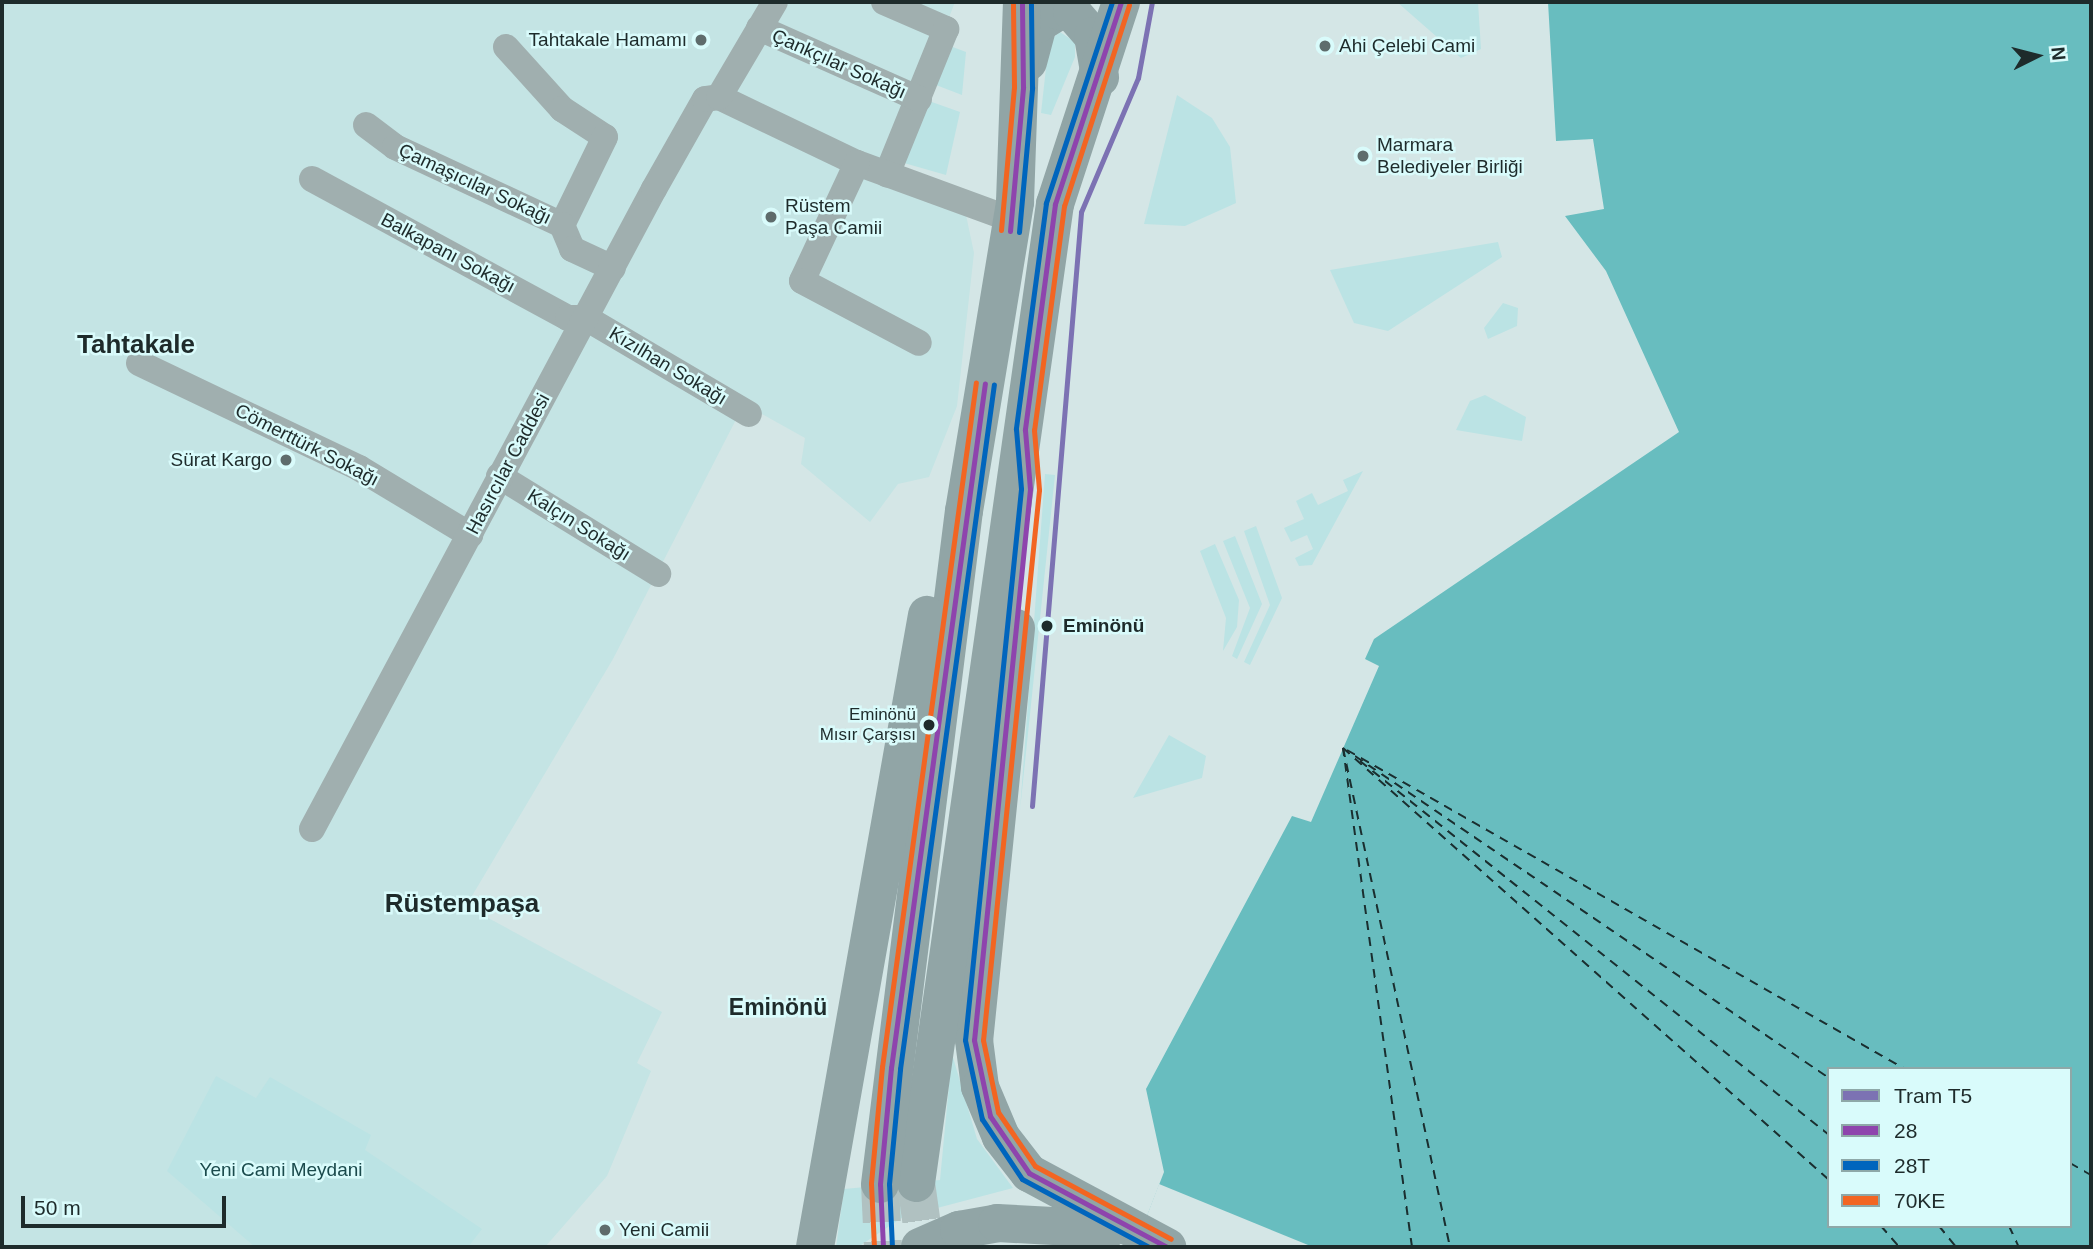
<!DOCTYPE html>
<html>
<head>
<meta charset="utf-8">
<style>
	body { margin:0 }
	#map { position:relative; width:2093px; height:1249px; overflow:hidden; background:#d4e6e6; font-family:Arial,sans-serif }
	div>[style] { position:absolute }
	.built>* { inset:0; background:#c4e4e4 }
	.green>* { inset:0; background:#bbe3e4 }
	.water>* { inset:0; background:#68bdbf }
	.pier>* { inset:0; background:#d4e6e6 }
	.ferry>* { height:2px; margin-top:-1px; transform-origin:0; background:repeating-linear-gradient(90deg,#1a2e2f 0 9px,transparent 0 16px) }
	.primary-tunnel>* { height:38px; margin-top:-19px; transform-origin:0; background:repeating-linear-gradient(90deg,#b0c1c1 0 38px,transparent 0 57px) }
	.minor>* { height:26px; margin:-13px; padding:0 13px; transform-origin:13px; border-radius:13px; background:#a0afaf }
	.primary>* { height:38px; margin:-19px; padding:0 19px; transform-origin:19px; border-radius:19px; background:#91a5a6 }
	.bus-1>* { height:5px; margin:-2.5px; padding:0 2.5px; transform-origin:2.5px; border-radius:2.5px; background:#8e44ad }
	.bus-2>* { height:5px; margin:-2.5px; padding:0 2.5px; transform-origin:2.5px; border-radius:2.5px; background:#0065bd }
	.bus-3>* { height:5px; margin:-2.5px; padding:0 2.5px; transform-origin:2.5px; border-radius:2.5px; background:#f26522 }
	.tram-1>* { height:5px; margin:-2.5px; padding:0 2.5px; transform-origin:2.5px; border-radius:2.5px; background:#7c72b3 }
	.dots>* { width:19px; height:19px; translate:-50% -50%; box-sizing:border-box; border:4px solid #d9fbfb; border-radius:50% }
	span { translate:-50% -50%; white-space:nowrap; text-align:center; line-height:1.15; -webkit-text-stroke:5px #d9fbfb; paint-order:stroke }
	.bus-label { font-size:17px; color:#1e2b2b }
	.right { translate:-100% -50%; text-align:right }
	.poi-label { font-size:19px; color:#1e2b2b }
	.left { translate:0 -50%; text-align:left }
	.street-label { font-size:19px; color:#1e2b2b }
	.stop-label { font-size:19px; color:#1e2b2b; font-weight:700 }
	.park-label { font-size:19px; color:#1a4a4c }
	.quarter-label { font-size:23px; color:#1e2b2b; font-weight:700 }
	.district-label { font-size:26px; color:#1e2b2b; font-weight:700 }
	.frame { position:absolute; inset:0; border:4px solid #1e2b2b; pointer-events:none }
	.legend { position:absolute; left:1827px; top:1067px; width:245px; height:161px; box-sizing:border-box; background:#d9fbfb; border:2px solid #8ea8a8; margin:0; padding:9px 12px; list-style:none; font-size:21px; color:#1e2b2b }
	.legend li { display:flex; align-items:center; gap:14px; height:35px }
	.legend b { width:35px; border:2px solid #8ea8a8 }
	.north { position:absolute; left:2002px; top:21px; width:70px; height:70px; -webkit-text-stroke:5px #d9fbfb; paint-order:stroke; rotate:84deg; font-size:19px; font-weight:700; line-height:28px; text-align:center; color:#1e2b2b }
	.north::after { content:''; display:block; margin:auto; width:24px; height:32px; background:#1e2b2b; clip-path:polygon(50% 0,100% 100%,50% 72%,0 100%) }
	.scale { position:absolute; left:21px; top:1196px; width:205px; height:32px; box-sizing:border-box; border:4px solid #1e2b2b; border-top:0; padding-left:9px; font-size:21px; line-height:24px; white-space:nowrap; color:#1e2b2b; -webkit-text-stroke:5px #d9fbfb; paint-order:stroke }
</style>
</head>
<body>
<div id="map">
	<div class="built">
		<i style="clip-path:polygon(2px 2px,955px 2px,886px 179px,966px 215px,974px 253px,957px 406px,929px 477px,898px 484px,870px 522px,801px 464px,805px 438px,744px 404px,613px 659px,466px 906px,662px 1012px,637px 1063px,651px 1071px,607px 1176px,545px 1247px,2px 1247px)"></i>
	</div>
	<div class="green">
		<i style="clip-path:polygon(1397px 2px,1478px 2px,1481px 49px,1461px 58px)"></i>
		<i style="clip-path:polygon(1060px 32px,1075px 42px,1075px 57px,1051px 115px,1041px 113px,1049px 41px)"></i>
		<i style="clip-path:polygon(950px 46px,966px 52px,962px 95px,936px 85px)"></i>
		<i style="clip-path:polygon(1177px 95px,1212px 118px,1230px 147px,1236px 203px,1185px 226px,1144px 224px)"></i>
		<i style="clip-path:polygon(929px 101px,960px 112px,946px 175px,904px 163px)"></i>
		<i style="clip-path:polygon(1498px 242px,1502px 257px,1388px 331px,1354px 323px,1330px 270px)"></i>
		<i style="clip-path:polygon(1503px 303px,1518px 308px,1517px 326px,1488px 339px,1484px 328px)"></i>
		<i style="clip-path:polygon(1485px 395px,1526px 417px,1522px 441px,1456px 430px,1470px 401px)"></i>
		<i style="clip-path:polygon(1363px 471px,1312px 565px,1299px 566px,1295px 558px,1313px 549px,1307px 535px,1291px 542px,1284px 528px,1304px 519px,1296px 501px,1312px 493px,1318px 505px,1348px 491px,1343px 480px)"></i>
		<i style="clip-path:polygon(1045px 474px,1055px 475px,1020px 810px)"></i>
		<i style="clip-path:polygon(1256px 526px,1282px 598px,1250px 665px,1244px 662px,1270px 605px,1244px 531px)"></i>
		<i style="clip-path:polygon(1235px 536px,1262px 604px,1237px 659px,1232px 656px,1250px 608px,1223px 541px)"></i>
		<i style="clip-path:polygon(1215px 544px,1239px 600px,1237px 627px,1223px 651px,1226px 618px,1200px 551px)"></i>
		<i style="clip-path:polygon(1169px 735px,1206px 756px,1202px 778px,1133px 798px)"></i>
		<i style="clip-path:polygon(952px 1054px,977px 1139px,1013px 1188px,903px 1217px,858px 1247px,836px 1247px,844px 1189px,940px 1180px)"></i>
		<i style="clip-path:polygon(216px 1076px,256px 1098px,270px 1077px,371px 1135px,365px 1150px,482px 1229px,468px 1247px,255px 1247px,167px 1171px)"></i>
	</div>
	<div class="water">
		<i style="clip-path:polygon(evenodd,1548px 2px,2091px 2px,2091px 1247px,1135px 1247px,1164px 1172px,1146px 1089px,1292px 816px,1311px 822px,1379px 666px,1365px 659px,1374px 639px,1679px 432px,1606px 271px,1565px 216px,1604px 209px,1593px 139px,1556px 141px,1548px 2px,1829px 1069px,2070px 1069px,2070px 1226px,1829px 1226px,1829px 1069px)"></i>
	</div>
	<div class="pier">
		<i style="clip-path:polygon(1159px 1184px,1313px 1247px,1135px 1247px)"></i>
	</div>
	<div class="ferry">
		<i style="left:1343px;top:748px;width:650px;rotate:41.63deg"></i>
		<i style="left:1347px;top:750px;width:643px;rotate:29.76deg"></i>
		<i style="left:1355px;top:756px;width:573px;rotate:34.19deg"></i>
		<i style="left:1360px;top:761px;width:600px;rotate:38.57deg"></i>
		<i style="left:2070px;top:1163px;width:24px;rotate:30deg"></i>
		<i style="left:1881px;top:1226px;width:28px;rotate:49deg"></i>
		<i style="left:1939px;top:1226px;width:27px;rotate:51deg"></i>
		<i style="left:2009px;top:1226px;width:23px;rotate:65deg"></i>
		<i style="left:1412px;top:1247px;width:504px;rotate:-97.87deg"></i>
		<i style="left:1343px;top:748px;width:510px;rotate:77.9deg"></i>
	</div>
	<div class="primary-tunnel">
		<i style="left:916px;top:1183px;width:65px;rotate:82deg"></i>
		<i style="left:880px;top:1184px;width:63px;rotate:87.3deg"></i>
	</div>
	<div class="minor">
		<i style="left:884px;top:2px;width:68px;rotate:23.5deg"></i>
		<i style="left:946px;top:29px;width:157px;rotate:112.1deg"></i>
		<i style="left:759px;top:28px;width:175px;rotate:23.9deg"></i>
		<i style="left:506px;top:47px;width:84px;rotate:47.9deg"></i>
		<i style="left:562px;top:109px;width:51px;rotate:33.1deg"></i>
		<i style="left:605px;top:137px;width:98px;rotate:116deg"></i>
		<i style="left:719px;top:97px;width:153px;rotate:25.6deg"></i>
		<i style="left:857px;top:163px;width:148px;rotate:20.1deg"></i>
		<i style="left:366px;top:125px;width:36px;rotate:37deg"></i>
		<i style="left:395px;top:147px;width:184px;rotate:25deg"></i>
		<i style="left:562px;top:225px;width:26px;rotate:67deg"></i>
		<i style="left:572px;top:249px;width:45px;rotate:24.9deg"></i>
		<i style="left:857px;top:163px;width:130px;rotate:115deg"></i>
		<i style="left:802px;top:281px;width:132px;rotate:27.9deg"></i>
		<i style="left:312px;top:179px;width:291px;rotate:28.5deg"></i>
		<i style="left:568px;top:318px;width:18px"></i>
		<i style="left:586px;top:318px;width:189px;rotate:30.5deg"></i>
		<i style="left:139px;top:363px;width:244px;rotate:25.5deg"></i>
		<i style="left:359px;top:468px;width:130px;rotate:31.1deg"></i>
		<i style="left:499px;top:476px;width:187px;rotate:31.6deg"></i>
		<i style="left:312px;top:829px;width:726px;rotate:-61.88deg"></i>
		<i style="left:654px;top:189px;width:103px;rotate:-60.5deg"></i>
		<i style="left:705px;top:99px;width:14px;rotate:-8deg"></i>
		<i style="left:719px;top:97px;width:110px;rotate:-59.5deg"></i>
	</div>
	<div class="primary">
		<i style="left:1028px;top:62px;width:39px;rotate:-75deg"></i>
		<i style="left:1038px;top:24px;width:25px;rotate:-32deg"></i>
		<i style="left:1059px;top:11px;width:13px;rotate:4deg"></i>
		<i style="left:1072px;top:12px;width:32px;rotate:49deg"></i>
		<i style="left:1093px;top:36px;width:42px;rotate:80.3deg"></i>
		<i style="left:1016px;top:628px;width:414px;rotate:95.8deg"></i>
		<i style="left:974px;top:1040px;width:47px;rotate:82.7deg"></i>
		<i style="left:980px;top:1087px;width:54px;rotate:67.2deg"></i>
		<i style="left:1001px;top:1137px;width:46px;rotate:52.1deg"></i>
		<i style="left:1029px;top:1173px;width:157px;rotate:28.2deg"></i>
		<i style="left:916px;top:1183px;width:989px;rotate:-81.92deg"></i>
		<i style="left:1055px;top:204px;width:213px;rotate:-71.9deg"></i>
		<i style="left:880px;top:1184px;width:678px;rotate:-82.89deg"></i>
		<i style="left:964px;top:511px;width:313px;rotate:-80.6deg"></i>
		<i style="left:1015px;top:202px;width:200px;rotate:-88deg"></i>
		<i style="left:815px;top:1247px;width:642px;rotate:-79.95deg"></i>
		<i style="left:920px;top:1247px;width:43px;rotate:-23.6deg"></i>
		<i style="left:959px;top:1230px;width:39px;rotate:-10deg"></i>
		<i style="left:997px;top:1223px;width:112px;rotate:3.1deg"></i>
	</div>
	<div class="bus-1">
		<i style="left:1121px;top:2px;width:213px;rotate:108.1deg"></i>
		<i style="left:1055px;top:204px;width:228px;rotate:97.6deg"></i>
		<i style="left:1025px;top:430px;width:59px;rotate:85.2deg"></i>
		<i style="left:1030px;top:489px;width:554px;rotate:95.8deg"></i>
		<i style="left:974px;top:1040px;width:78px;rotate:78.1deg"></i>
		<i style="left:990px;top:1116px;width:69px;rotate:55.6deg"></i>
		<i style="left:1029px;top:1173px;width:157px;rotate:28.2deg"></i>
		<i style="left:1010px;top:231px;width:145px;rotate:-84.8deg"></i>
		<i style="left:1023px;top:87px;width:85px;rotate:-90.7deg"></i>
		<i style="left:883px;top:1247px;width:63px;rotate:-92.7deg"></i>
		<i style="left:880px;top:1184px;width:117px;rotate:-84.6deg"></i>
		<i style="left:891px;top:1068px;width:691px;rotate:-82.19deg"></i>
	</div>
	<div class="bus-2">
		<i style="left:1112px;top:2px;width:212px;rotate:108.2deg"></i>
		<i style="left:1046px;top:203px;width:228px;rotate:97.6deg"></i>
		<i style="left:1016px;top:429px;width:60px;rotate:85.2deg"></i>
		<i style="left:1021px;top:489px;width:554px;rotate:95.8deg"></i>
		<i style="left:965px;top:1040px;width:81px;rotate:77.9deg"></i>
		<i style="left:982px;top:1119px;width:72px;rotate:56.3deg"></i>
		<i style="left:1022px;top:1179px;width:144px;rotate:28.2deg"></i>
		<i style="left:1019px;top:232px;width:145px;rotate:-84.8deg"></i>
		<i style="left:1032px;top:88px;width:86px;rotate:-90.7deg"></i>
		<i style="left:892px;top:1247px;width:63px;rotate:-92.7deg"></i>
		<i style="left:889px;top:1184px;width:116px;rotate:-84.5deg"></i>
		<i style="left:900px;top:1069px;width:691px;rotate:-82.19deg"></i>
	</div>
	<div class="bus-3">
		<i style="left:1129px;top:5px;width:211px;rotate:107.9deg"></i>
		<i style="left:1064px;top:206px;width:226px;rotate:97.6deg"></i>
		<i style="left:1034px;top:430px;width:60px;rotate:85.2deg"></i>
		<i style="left:1039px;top:490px;width:553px;rotate:95.81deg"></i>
		<i style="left:983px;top:1040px;width:74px;rotate:78.2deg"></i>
		<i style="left:998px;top:1112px;width:65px;rotate:55.6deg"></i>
		<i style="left:1035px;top:1166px;width:154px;rotate:28.2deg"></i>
		<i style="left:1001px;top:230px;width:144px;rotate:-84.8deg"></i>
		<i style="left:1014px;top:87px;width:85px;rotate:-90.7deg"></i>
		<i style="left:874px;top:1247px;width:64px;rotate:-92.7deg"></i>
		<i style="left:871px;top:1183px;width:117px;rotate:-84.6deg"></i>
		<i style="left:882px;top:1067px;width:691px;rotate:-82.19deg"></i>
	</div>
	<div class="tram-1">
		<i style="left:1032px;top:806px;width:596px;rotate:-85.28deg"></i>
		<i style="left:1081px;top:212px;width:146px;rotate:-67deg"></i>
		<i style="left:1138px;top:78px;width:77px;rotate:-79.6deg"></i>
	</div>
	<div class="dots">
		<i style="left:701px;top:40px;background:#5e6c6c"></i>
		<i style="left:1325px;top:46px;background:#5e6c6c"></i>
		<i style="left:1363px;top:156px;background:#5e6c6c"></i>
		<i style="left:771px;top:217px;background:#5e6c6c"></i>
		<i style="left:286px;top:460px;background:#5e6c6c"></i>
		<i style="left:1047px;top:626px;background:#1e2b2b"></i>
		<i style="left:929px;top:725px;background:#1e2b2b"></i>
		<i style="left:605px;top:1230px;background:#5e6c6c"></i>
	</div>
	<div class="bus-label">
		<span class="right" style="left:916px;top:725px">Eminönü<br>Mısır Çarşısı</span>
	</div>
	<div class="poi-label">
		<span class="right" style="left:687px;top:40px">Tahtakale Hamamı</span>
		<span class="left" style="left:1339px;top:46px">Ahi Çelebi Cami</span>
		<span class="left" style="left:1377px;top:156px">Marmara<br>Belediyeler Birliği</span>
		<span class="left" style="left:785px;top:217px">Rüstem<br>Paşa Camii</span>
		<span class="right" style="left:272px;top:460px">Sürat Kargo</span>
		<span class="left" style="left:619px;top:1230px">Yeni Camii</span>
	</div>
	<div class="street-label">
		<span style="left:839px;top:64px;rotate:24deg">Çankçılar Sokağı</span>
		<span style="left:475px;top:184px;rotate:25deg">Çamaşıcılar Sokağı</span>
		<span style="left:448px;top:253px;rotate:28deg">Balkapanı Sokağı</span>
		<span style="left:668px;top:366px;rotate:31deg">Kızılhan Sokağı</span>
		<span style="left:307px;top:445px;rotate:27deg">Cömerttürk Sokağı</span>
		<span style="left:508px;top:464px;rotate:-62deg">Hasırcılar Caddesi</span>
		<span style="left:579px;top:525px;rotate:32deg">Kalçın Sokağı</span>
	</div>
	<div class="stop-label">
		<span class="left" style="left:1063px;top:626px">Eminönü</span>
	</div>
	<div class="park-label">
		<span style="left:281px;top:1170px">Yeni Cami Meydani</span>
	</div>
	<div class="quarter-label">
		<span style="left:778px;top:1007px">Eminönü</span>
	</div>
	<div class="district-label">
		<span style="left:136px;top:345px">Tahtakale</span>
		<span style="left:462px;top:904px">Rüstempaşa</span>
	</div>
	<div class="frame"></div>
	<ul class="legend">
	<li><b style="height:9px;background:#7c72b3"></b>Tram T5</li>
	<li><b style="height:9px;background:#8e44ad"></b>28</li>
	<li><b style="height:9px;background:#0065bd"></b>28T</li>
	<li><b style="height:9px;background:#f26522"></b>70KE</li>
	</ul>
	<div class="north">N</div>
	<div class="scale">50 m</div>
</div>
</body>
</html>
